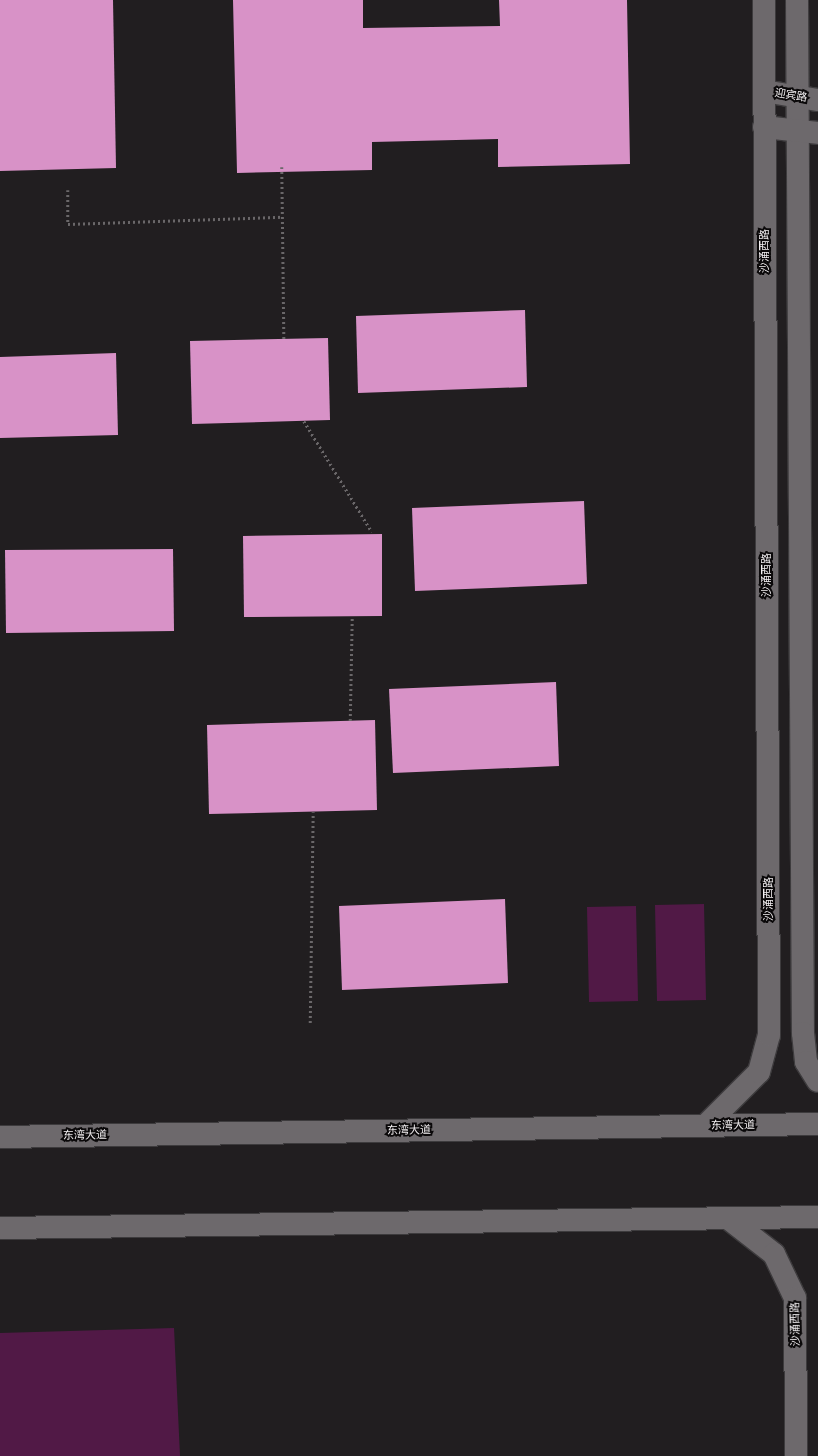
<!DOCTYPE html>
<html>
<head>
<meta charset="utf-8">
<style>
	body { margin:0 }
	#map { position:relative; width:818px; height:1456px; overflow:hidden; background:#211e20; font-family:Manrope,"Noto Sans SC",sans-serif }
	div>[style] { position:absolute }
	.green>* { inset:0; background:#511946 }
	.building>* { inset:0; background:#d892c7 }
	.path>* { height:2.5px; margin-top:-1.25px; transform-origin:0; background:repeating-linear-gradient(90deg,#6a6769 0 2px,transparent 0 5px) }
	.roads { filter:drop-shadow(1px 0 #3d3b3d) drop-shadow(-1px 0 #3d3b3d) drop-shadow(0 1px #3d3b3d) drop-shadow(0 -1px #3d3b3d) }
	.street>* { height:22px; margin:-11px; padding:0 11px; transform-origin:11px; border-radius:11px; background:#6d696c }
	.secondary>* { height:22px; margin:-11px; padding:0 11px; transform-origin:11px; border-radius:11px; background:#6d696c }
	span { translate:-50% -50%; white-space:nowrap; text-align:center; line-height:1.15; -webkit-text-stroke:4px #0a0809; paint-order:stroke }
	.street-label { font-size:11px; color:#f4f1f3 }
</style>
</head>
<body>
<div id="map">
	<div class="green">
		<i style="clip-path:polygon(704px 904px,706px 1000px,657px 1001px,655px 905px)"></i>
		<i style="clip-path:polygon(636px 906px,638px 1001px,589px 1002px,587px 907px)"></i>
		<i style="clip-path:polygon(174px 1328px,180px 1456px,0 1456px,0 1333px)"></i>
	</div>
	<div class="building">
		<i style="clip-path:polygon(0 0,113px 0,116px 168px,0 171px)"></i>
		<i style="clip-path:polygon(233px 0,363px 0,363px 28px,500px 26px,499px 0,627px 0,630px 164px,498px 167px,498px 139px,372px 142px,372px 170px,237px 173px)"></i>
		<i style="clip-path:polygon(525px 310px,527px 387px,358px 393px,356px 316px)"></i>
		<i style="clip-path:polygon(328px 338px,330px 420px,192px 424px,190px 341px)"></i>
		<i style="clip-path:polygon(116px 353px,118px 435px,0 438px,0 357px)"></i>
		<i style="clip-path:polygon(584px 501px,587px 584px,415px 591px,412px 508px)"></i>
		<i style="clip-path:polygon(382px 534px,382px 616px,244px 617px,243px 536px)"></i>
		<i style="clip-path:polygon(173px 549px,174px 631px,6px 633px,5px 550px)"></i>
		<i style="clip-path:polygon(556px 682px,559px 766px,393px 773px,389px 689px)"></i>
		<i style="clip-path:polygon(375px 720px,377px 810px,209px 814px,207px 725px)"></i>
		<i style="clip-path:polygon(505px 899px,508px 983px,342px 990px,339px 906px)"></i>
	</div>
	<div class="path">
		<i style="left:282px;top:167px;width:172px;rotate:89.3deg"></i>
		<i style="left:68px;top:190px;width:34px;rotate:90deg"></i>
		<i style="left:68px;top:224px;width:215px;rotate:-1.9deg"></i>
		<i style="left:304px;top:421px;width:130px;rotate:58.5deg"></i>
		<i style="left:350px;top:721px;width:105px;rotate:-88.9deg"></i>
		<i style="left:310px;top:1023px;width:211px;rotate:-89.2deg"></i>
	</div>
	<div class="roads">
		<div class="street">
			<i style="left:797px;top:0;width:1033px;rotate:89.67deg"></i>
			<i style="left:803px;top:1033px;width:29px;rotate:84deg"></i>
			<i style="left:806px;top:1062px;width:22px;rotate:58deg"></i>
			<i style="left:764px;top:91px;width:55px;rotate:9.5deg"></i>
			<i style="left:764px;top:127px;width:54px;rotate:6.3deg"></i>
			<i style="left:705px;top:1126px;width:76px;rotate:-45deg"></i>
			<i style="left:759px;top:1072px;width:38px;rotate:-75deg"></i>
			<i style="left:769px;top:1035px;width:1035px;rotate:-90.28deg"></i>
			<i style="left:729px;top:1219px;width:57px;rotate:37.9deg"></i>
			<i style="left:774px;top:1254px;width:49px;rotate:64.5deg"></i>
			<i style="left:795px;top:1298px;width:158px;rotate:89.6deg"></i>
		</div>
		<div class="secondary">
			<i style="left:0;top:1137px;width:818px;rotate:-0.91deg"></i>
			<i style="left:0;top:1228px;width:818px;rotate:-0.77deg"></i>
		</div>
	</div>
	<div class="street-label">
		<span style="left:791px;top:95px;rotate:9deg">迎宾路</span>
		<span style="left:764px;top:251px;rotate:-90deg">沙涌西路</span>
		<span style="left:766px;top:575px;rotate:-90deg">沙涌西路</span>
		<span style="left:768px;top:899px;rotate:-90deg">沙涌西路</span>
		<span style="left:733px;top:1125px;rotate:-1deg">东湾大道</span>
		<span style="left:409px;top:1130px;rotate:-1deg">东湾大道</span>
		<span style="left:85px;top:1135px;rotate:-1deg">东湾大道</span>
		<span style="left:795px;top:1324px;rotate:-91deg">沙涌西路</span>
	</div>
</div>
</body>
</html>
